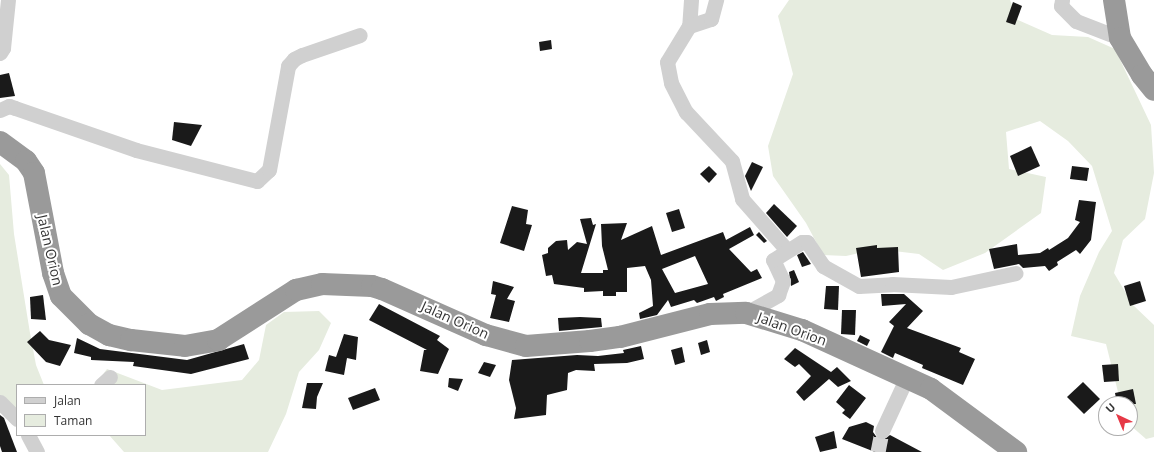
<!DOCTYPE html>
<html>
<head>
<meta charset="utf-8">
<style>
	body { margin:0 }
	#map { position:relative; width:1154px; height:452px; overflow:hidden; background:#fff; font-family:"Open Sans",sans-serif }
	div>[style] { position:absolute }
	.green>* { inset:0; background:#e6ecdf }
	.building>* { inset:0; background:#1a1a1a }
	.minor-tunnel>* { height:15px; margin-top:-7.5px; transform-origin:0; background:repeating-linear-gradient(90deg,#d6d6d6 0 15px,transparent 0 23px) }
	.minor>* { height:15px; margin:-7.5px; padding:0 7.5px; transform-origin:7.5px; border-radius:7.5px; background:#d0d0d0 }
	.highway>* { height:22px; margin:-11px; padding:0 11px; transform-origin:11px; border-radius:11px; background:#9a9a9a }
	span { translate:-50% -50%; white-space:nowrap; text-align:center; line-height:1.15; -webkit-text-stroke:4px #fff; paint-order:stroke }
	.street-label { font-size:14px; color:#333 }
	.legend { position:absolute; left:16px; top:384px; width:130px; height:52px; box-sizing:border-box; background:#fff; border:1px solid #adadad; margin:0; padding:5px 7px; list-style:none; font-size:12px; color:#333 }
	.legend li { display:flex; align-items:center; gap:8px; height:20px }
	.legend b { width:20px; border:1px solid #adadad }
	.north { position:absolute; left:1098px; top:396px; width:40px; height:40px; box-sizing:border-box; background:#fff; border:1px solid #adadad; border-radius:50%; rotate:316deg; font-size:11px; font-weight:700; line-height:16px; text-align:center; color:#333 }
	.north::after { content:''; display:block; margin:auto; width:14px; height:18px; background:#e63946; clip-path:polygon(50% 0,100% 100%,50% 72%,0 100%) }
</style>
</head>
<body>
<div id="map">
	<div class="green">
		<i style="clip-path:polygon(789px 0,1010px 0,1018px 20px,1052px 35px,1088px 37px,1115px 49px,1151px 125px,1154px 173px,1145px 219px,1123px 240px,1114px 273px,1133px 305px,1154px 325px,1154px 437px,1146px 439px,1130px 425px,1130px 404px,1121px 404px,1106px 344px,1071px 336px,1080px 296px,1099px 252px,1112px 231px,1092px 166px,1068px 141px,1040px 121px,1006px 132px,1009px 169px,1046px 177px,1041px 213px,985px 253px,943px 270px,919px 254px,877px 249px,846px 256px,823px 255px,806px 223px,773px 176px,768px 146px,793px 74px,778px 16px)"></i>
		<i style="clip-path:polygon(0 164px,9px 175px,14px 234px,30px 333px,36px 365px,44px 385px,17px 385px,17px 416px,0 413px)"></i>
		<i style="clip-path:polygon(319px 311px,331px 323px,319px 350px,299px 372px,286px 414px,268px 452px,124px 452px,109px 435px,145px 435px,145px 385px,95px 385px,107px 369px,162px 390px,242px 380px,259px 360px,266px 325px,284px 312px)"></i>
	</div>
	<div class="building">
		<i style="clip-path:polygon(1013px 2px,1022px 6px,1015px 25px,1006px 22px)"></i>
		<i style="clip-path:polygon(551px 40px,552px 49px,540px 51px,539px 42px)"></i>
		<i style="clip-path:polygon(9px 73px,15px 96px,0 98px,0 75px)"></i>
		<i style="clip-path:polygon(174px 122px,202px 125px,191px 146px,172px 140px)"></i>
		<i style="clip-path:polygon(1031px 146px,1040px 166px,1018px 176px,1010px 156px)"></i>
		<i style="clip-path:polygon(752px 162px,763px 167px,751px 191px,745px 176px)"></i>
		<i style="clip-path:polygon(709px 166px,717px 174px,709px 183px,700px 174px)"></i>
		<i style="clip-path:polygon(1072px 166px,1089px 168px,1087px 181px,1070px 179px)"></i>
		<i style="clip-path:polygon(1079px 200px,1096px 202px,1091px 240px,1080px 254px,1076px 250px,1057px 262px,1058px 265px,1049px 271px,1045px 266px,1023px 268px,1019px 264px,994px 269px,989px 249px,1017px 244px,1018px 255px,1040px 253px,1048px 248px,1049px 250px,1068px 238px,1080px 222px,1075px 220px)"></i>
		<i style="clip-path:polygon(774px 204px,797px 226px,787px 237px,766px 213px)"></i>
		<i style="clip-path:polygon(512px 206px,528px 210px,526px 224px,532px 225px,524px 251px,500px 243px)"></i>
		<i style="clip-path:polygon(679px 209px,685px 228px,672px 232px,666px 213px)"></i>
		<i style="clip-path:polygon(evenodd,591px 218px,593px 225px,596px 224px,581px 273px,603px 273px,603px 270px,608px 270px,602px 246px,601px 224px,627px 223px,621px 240px,652px 226px,661px 255px,723px 232px,726px 240px,750px 227px,754px 235px,729px 249px,751px 272px,757px 269px,762px 278px,723px 294px,724px 297px,716px 301px,714px 297px,697px 303px,694px 300px,671px 307px,668px 300px,657px 315px,640px 319px,639px 313px,653px 306px,651px 280px,645px 266px,627px 268px,627px 292px,616px 292px,616px 296px,603px 296px,603px 291px,584px 292px,584px 288px,554px 284px,552px 275px,546px 276px,542px 255px,548px 253px,548px 248px,556px 241px,567px 240px,568px 250px,577px 242px,587px 244px,580px 219px,591px 218px,695px 256px,708px 284px,675px 293px,662px 269px,695px 256px)"></i>
		<i style="clip-path:polygon(759px 232px,767px 241px,764px 243px,756px 235px)"></i>
		<i style="clip-path:polygon(877px 245px,877px 248px,898px 247px,899px 272px,861px 277px,856px 248px)"></i>
		<i style="clip-path:polygon(803px 252px,811px 264px,802px 267px,797px 255px)"></i>
		<i style="clip-path:polygon(794px 270px,799px 282px,791px 286px,789px 272px)"></i>
		<i style="clip-path:polygon(493px 281px,514px 287px,507px 299px,515px 301px,509px 322px,490px 318px,496px 295px,491px 294px)"></i>
		<i style="clip-path:polygon(1140px 281px,1146px 301px,1130px 306px,1124px 286px)"></i>
		<i style="clip-path:polygon(826px 286px,839px 286px,838px 310px,824px 309px)"></i>
		<i style="clip-path:polygon(881px 294px,904px 294px,923px 311px,907px 328px,961px 348px,959px 352px,975px 359px,963px 385px,922px 368px,923px 365px,895px 353px,893px 358px,881px 352px,894px 326px,889px 322px,906px 304px,882px 306px)"></i>
		<i style="clip-path:polygon(43px 295px,46px 320px,31px 319px,30px 297px)"></i>
		<i style="clip-path:polygon(379px 304px,440px 336px,437px 340px,449px 349px,438px 374px,420px 371px,424px 350px,427px 350px,369px 320px)"></i>
		<i style="clip-path:polygon(842px 310px,856px 310px,855px 335px,841px 334px)"></i>
		<i style="clip-path:polygon(580px 317px,601px 318px,602px 327px,559px 331px,558px 318px)"></i>
		<i style="clip-path:polygon(40px 331px,49px 340px,71px 345px,60px 366px,46px 362px,27px 342px)"></i>
		<i style="clip-path:polygon(344px 334px,358px 337px,356px 360px,347px 358px,344px 375px,325px 371px,329px 355px,336px 357px)"></i>
		<i style="clip-path:polygon(860px 335px,870px 340px,867px 346px,857px 341px)"></i>
		<i style="clip-path:polygon(77px 338px,100px 349px,187px 360px,244px 344px,249px 359px,191px 374px,133px 366px,134px 362px,91px 360px,91px 357px,74px 353px)"></i>
		<i style="clip-path:polygon(707px 340px,710px 352px,701px 355px,698px 343px)"></i>
		<i style="clip-path:polygon(641px 346px,644px 359px,627px 363px,594px 364px,595px 371px,576px 370px,568px 373px,567px 390px,547px 395px,546px 415px,514px 419px,516px 408px,509px 380px,512px 360px,577px 355px,598px 356px,624px 353px,623px 350px)"></i>
		<i style="clip-path:polygon(682px 347px,685px 362px,675px 365px,671px 350px)"></i>
		<i style="clip-path:polygon(795px 348px,831px 372px,837px 367px,851px 381px,838px 387px,829px 379px,804px 401px,796px 392px,811px 376px,799px 364px,795px 367px,784px 359px)"></i>
		<i style="clip-path:polygon(484px 362px,496px 365px,490px 377px,478px 373px)"></i>
		<i style="clip-path:polygon(1118px 364px,1119px 381px,1104px 382px,1102px 365px)"></i>
		<i style="clip-path:polygon(449px 378px,463px 379px,458px 391px,448px 387px)"></i>
		<i style="clip-path:polygon(1083px 382px,1100px 399px,1084px 414px,1067px 397px)"></i>
		<i style="clip-path:polygon(307px 383px,323px 383px,317px 397px,316px 409px,302px 408px)"></i>
		<i style="clip-path:polygon(849px 385px,866px 398px,850px 419px,842px 413px,845px 410px,836px 402px)"></i>
		<i style="clip-path:polygon(375px 388px,380px 400px,353px 410px,348px 398px)"></i>
		<i style="clip-path:polygon(1133px 389px,1136px 404px,1117px 404px,1115px 393px)"></i>
		<i style="clip-path:polygon(0 415px,4px 418px,17px 452px,2px 452px,0 446px)"></i>
		<i style="clip-path:polygon(866px 422px,874px 426px,873px 432px,878px 439px,883px 440px,890px 435px,922px 452px,875px 452px,842px 439px,849px 427px)"></i>
		<i style="clip-path:polygon(834px 431px,837px 448px,820px 452px,815px 437px)"></i>
	</div>
	<div class="minor-tunnel">
		<i style="left:878px;top:452px;width:21px;rotate:-79deg"></i>
	</div>
	<div class="minor">
		<i style="left:691px;top:0;width:26px;rotate:94deg"></i>
		<i style="left:689px;top:26px;width:42px;rotate:121.4deg"></i>
		<i style="left:667px;top:62px;width:21px;rotate:79deg"></i>
		<i style="left:671px;top:83px;width:33px;rotate:63deg"></i>
		<i style="left:686px;top:112px;width:67px;rotate:46.8deg"></i>
		<i style="left:732px;top:161px;width:39px;rotate:75deg"></i>
		<i style="left:742px;top:199px;width:68px;rotate:48.6deg"></i>
		<i style="left:1062px;top:0;width:6px;rotate:99deg"></i>
		<i style="left:1061px;top:6px;width:21px;rotate:45deg"></i>
		<i style="left:1076px;top:21px;width:47px;rotate:21.1deg"></i>
		<i style="left:689px;top:26px;width:23px;rotate:-18deg"></i>
		<i style="left:711px;top:19px;width:20px;rotate:-75deg"></i>
		<i style="left:0;top:53px;width:6px;rotate:-59deg"></i>
		<i style="left:3px;top:48px;width:48px;rotate:-84.1deg"></i>
		<i style="left:0;top:110px;width:10px;rotate:-24deg"></i>
		<i style="left:9px;top:106px;width:6px;rotate:18deg"></i>
		<i style="left:15px;top:108px;width:128px;rotate:19.1deg"></i>
		<i style="left:136px;top:150px;width:125px;rotate:14.4deg"></i>
		<i style="left:257px;top:181px;width:16px;rotate:-43deg"></i>
		<i style="left:269px;top:170px;width:106px;rotate:-79.6deg"></i>
		<i style="left:288px;top:66px;width:9px;rotate:-49deg"></i>
		<i style="left:294px;top:59px;width:9px;rotate:-27deg"></i>
		<i style="left:302px;top:55px;width:61px;rotate:-19deg"></i>
		<i style="left:746px;top:313px;width:37px;rotate:-29deg"></i>
		<i style="left:778px;top:295px;width:15px;rotate:-70deg"></i>
		<i style="left:783px;top:281px;width:23px;rotate:-115deg"></i>
		<i style="left:773px;top:260px;width:34px;rotate:-32deg"></i>
		<i style="left:802px;top:242px;width:5px"></i>
		<i style="left:807px;top:242px;width:29px;rotate:56deg"></i>
		<i style="left:823px;top:266px;width:41px;rotate:29.1deg"></i>
		<i style="left:859px;top:286px;width:33px;rotate:-3deg"></i>
		<i style="left:892px;top:284px;width:59px;rotate:2.9deg"></i>
		<i style="left:951px;top:287px;width:66px;rotate:-12.2deg"></i>
		<i style="left:101px;top:385px;width:12px;rotate:-42deg"></i>
		<i style="left:0;top:402px;width:24px;rotate:45deg"></i>
		<i style="left:882px;top:431px;width:60px;rotate:-65.2deg"></i>
		<i style="left:28px;top:435px;width:19px;rotate:62deg"></i>
	</div>
	<div class="highway">
		<i style="left:1114px;top:0;width:38px;rotate:81deg"></i>
		<i style="left:1120px;top:38px;width:43px;rotate:59.3deg"></i>
		<i style="left:1142px;top:75px;width:19px;rotate:51deg"></i>
		<i style="left:0;top:142px;width:32px;rotate:36deg"></i>
		<i style="left:26px;top:161px;width:14px;rotate:56deg"></i>
		<i style="left:34px;top:173px;width:102px;rotate:79.2deg"></i>
		<i style="left:53px;top:273px;width:24px;rotate:71deg"></i>
		<i style="left:61px;top:296px;width:40px;rotate:45deg"></i>
		<i style="left:89px;top:324px;width:23px;rotate:29deg"></i>
		<i style="left:109px;top:335px;width:23px;rotate:13deg"></i>
		<i style="left:131px;top:340px;width:54px;rotate:6.3deg"></i>
		<i style="left:185px;top:346px;width:34px;rotate:-10deg"></i>
		<i style="left:218px;top:340px;width:93px;rotate:-32.7deg"></i>
		<i style="left:296px;top:290px;width:27px;rotate:-13deg"></i>
		<i style="left:322px;top:284px;width:50px;rotate:2.3deg"></i>
		<i style="left:372px;top:286px;width:10px;rotate:17deg"></i>
		<i style="left:382px;top:289px;width:114px;rotate:23.9deg"></i>
		<i style="left:486px;top:335px;width:41px;rotate:15.4deg"></i>
		<i style="left:526px;top:346px;width:64px;rotate:-4.5deg"></i>
		<i style="left:590px;top:341px;width:30px;rotate:-8deg"></i>
		<i style="left:620px;top:337px;width:93px;rotate:-14.3deg"></i>
		<i style="left:710px;top:314px;width:36px;rotate:-2deg"></i>
		<i style="left:746px;top:313px;width:59px;rotate:16.9deg"></i>
		<i style="left:802px;top:330px;width:142px;rotate:24.6deg"></i>
		<i style="left:931px;top:389px;width:106px;rotate:36.5deg"></i>
	</div>
	<div class="street-label">
		<span style="left:50px;top:250px;rotate:77deg">Jalan Orion</span>
		<span style="left:455px;top:320px;rotate:24deg">Jalan Orion</span>
		<span style="left:792px;top:329px;rotate:20deg">Jalan Orion</span>
	</div>
	<ul class="legend">
	<li><b style="height:5px;background:#d0d0d0"></b>Jalan</li>
	<li><b style="height:11px;background:#e6ecdf"></b>Taman</li>
	</ul>
	<div class="north">U</div>
</div>
</body>
</html>
